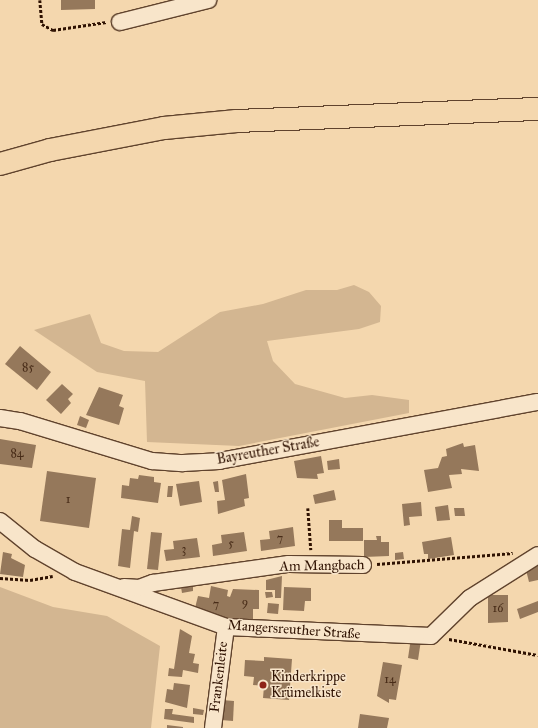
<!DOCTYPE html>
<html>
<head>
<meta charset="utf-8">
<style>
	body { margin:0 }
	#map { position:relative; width:538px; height:728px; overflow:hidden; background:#f4d7ae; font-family:"IM FELL Great Primer",serif }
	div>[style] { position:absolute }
	.green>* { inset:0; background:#d3b691 }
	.building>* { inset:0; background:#95785b }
	.path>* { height:2.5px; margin-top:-1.25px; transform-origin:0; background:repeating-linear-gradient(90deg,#2f1202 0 3px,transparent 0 5px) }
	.roads { filter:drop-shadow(1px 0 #60432d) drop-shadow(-1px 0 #60432d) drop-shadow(0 1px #60432d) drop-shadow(0 -1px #60432d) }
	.street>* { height:16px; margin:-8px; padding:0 8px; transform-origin:8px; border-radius:8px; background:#f8e5ca }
	.primary>* { height:22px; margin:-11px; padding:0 11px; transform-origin:11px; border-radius:11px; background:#f4d7ae }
	.dots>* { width:11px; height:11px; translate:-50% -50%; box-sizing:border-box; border:2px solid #f8e5ca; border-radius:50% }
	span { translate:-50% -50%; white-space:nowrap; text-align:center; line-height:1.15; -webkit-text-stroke:3px #f8e5ca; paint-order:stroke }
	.number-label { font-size:12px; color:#482c18 }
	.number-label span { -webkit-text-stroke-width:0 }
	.street-label { font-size:14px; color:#2f1202 }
	.poi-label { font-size:14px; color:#2f1202 }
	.left { translate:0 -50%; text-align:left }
</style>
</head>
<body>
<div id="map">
	<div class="green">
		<i style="clip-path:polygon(354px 285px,369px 292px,381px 306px,380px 322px,359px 329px,267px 341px,273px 361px,295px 384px,345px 398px,372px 395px,409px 400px,409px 413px,239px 446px,147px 442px,145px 381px,97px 372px,34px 330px,90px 314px,101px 343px,124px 351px,158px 352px,220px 312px,263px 304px,306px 290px,337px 290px)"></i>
		<i style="clip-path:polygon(0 587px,53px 607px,107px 616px,160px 646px,151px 728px,0 728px)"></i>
	</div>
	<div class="building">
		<i style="clip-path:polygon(61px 0,95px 0,95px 9px,61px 10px)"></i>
		<i style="clip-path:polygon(20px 346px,51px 372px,37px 390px,5px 364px)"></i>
		<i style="clip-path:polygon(62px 384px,73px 394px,68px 399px,71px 403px,61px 414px,46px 400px)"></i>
		<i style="clip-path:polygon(99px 387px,123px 395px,119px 406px,124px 408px,119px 425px,86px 415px)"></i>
		<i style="clip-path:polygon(80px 416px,89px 420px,86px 428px,77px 425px)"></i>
		<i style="clip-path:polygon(0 439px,36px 445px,32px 468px,0 464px)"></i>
		<i style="clip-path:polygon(463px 443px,464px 447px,475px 445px,479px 471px,461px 469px,462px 474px,449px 475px,452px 488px,428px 492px,424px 470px,438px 468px,442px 457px,447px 456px,446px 449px)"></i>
		<i style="clip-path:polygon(321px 456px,324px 473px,317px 474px,318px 479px,297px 478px,294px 461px)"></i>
		<i style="clip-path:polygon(339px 459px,340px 469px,328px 470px,327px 461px)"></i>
		<i style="clip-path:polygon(47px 471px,96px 478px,89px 528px,40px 521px)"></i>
		<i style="clip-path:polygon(246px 474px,249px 498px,244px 499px,245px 506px,218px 514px,217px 501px,225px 500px,222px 480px)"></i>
		<i style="clip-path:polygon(139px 475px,154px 477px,154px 482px,161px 483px,158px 503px,121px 498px,122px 485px,129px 486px,130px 478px,138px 479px)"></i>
		<i style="clip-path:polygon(199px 481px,202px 502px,180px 506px,176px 484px)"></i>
		<i style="clip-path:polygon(218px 481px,219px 492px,215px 492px,213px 482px)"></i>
		<i style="clip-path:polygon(168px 486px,173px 486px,172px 497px,167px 497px)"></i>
		<i style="clip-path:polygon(334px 490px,336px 500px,315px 504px,313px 495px)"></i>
		<i style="clip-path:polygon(421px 502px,422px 516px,409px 517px,410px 525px,404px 526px,402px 504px)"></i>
		<i style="clip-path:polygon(448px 505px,450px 520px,437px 521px,435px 507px)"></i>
		<i style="clip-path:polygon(454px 508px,464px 508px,465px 516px,455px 516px)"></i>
		<i style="clip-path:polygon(132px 516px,140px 518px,138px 532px,134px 531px,130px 568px,118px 566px,122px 529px,130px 530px)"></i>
		<i style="clip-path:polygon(329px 520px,342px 520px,342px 528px,363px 528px,363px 541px,329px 541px)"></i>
		<i style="clip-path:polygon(293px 527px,295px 546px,261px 551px,260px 540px,270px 539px,269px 531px)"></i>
		<i style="clip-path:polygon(151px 532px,162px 533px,158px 570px,147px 569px)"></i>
		<i style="clip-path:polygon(244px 532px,247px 551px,213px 556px,212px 545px,222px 543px,221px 535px)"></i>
		<i style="clip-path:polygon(376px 536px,381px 536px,381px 542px,389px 542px,389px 556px,364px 557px,364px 540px,377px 540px)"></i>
		<i style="clip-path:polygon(451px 537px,454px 555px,428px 559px,428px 554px,424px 554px,422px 542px)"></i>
		<i style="clip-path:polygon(197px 538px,200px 557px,166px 561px,164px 550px,174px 549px,173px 541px)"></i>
		<i style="clip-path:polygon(3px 552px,12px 554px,11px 558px,25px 565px,23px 577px,0 574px)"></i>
		<i style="clip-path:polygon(403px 552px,404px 559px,395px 560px,395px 553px)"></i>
		<i style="clip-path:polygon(538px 565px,538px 580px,529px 582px,526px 570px)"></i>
		<i style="clip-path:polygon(282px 576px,281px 598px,275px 598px,275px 590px,266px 590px,266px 580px)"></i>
		<i style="clip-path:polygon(193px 586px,193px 591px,182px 593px,181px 587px)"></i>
		<i style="clip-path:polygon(211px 586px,228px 590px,227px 596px,230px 597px,233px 589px,259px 590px,259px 609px,253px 609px,253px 619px,230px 619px,195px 608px,198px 596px,209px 598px)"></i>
		<i style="clip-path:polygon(284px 587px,311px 588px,311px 601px,305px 601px,304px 611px,283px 610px)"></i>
		<i style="clip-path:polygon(265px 592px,272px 592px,273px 597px,266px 598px)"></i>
		<i style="clip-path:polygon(488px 595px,508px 595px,508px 622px,488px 623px)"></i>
		<i style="clip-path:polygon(538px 601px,538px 612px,520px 619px,517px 609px)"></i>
		<i style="clip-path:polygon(268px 603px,279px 604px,278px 614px,267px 613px)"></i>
		<i style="clip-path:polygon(180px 629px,192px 636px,189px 653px,195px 654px,193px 663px,199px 664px,198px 673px,183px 670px,182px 677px,168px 676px,169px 668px,174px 669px)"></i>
		<i style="clip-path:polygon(411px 638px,421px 640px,418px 660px,408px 658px)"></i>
		<i style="clip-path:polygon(264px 657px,292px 659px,289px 700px,263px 698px,264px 686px,253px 685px,254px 677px,244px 676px,245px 660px,264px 661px)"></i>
		<i style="clip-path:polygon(383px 662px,402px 665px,396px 700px,389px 699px,389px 703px,377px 696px)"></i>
		<i style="clip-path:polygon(174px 683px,190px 685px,187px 708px,165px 702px,167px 689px,173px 690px)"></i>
		<i style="clip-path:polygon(222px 700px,234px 701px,233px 721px,221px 720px)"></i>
		<i style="clip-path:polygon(193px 708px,204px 710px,203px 715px,193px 714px)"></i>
		<i style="clip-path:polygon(165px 709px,173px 709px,172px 714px,194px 717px,194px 723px,164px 719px)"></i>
		<i style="clip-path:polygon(360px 714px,389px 718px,387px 728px,358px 728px)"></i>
		<i style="clip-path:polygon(167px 725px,183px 727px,183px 728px,167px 728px)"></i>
	</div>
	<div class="path">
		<i style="left:40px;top:0;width:24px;rotate:85deg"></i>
		<i style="left:42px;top:24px;width:13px;rotate:29deg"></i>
		<i style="left:53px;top:30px;width:54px;rotate:-8.6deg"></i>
		<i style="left:308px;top:508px;width:42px;rotate:85.9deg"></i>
		<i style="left:377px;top:564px;width:136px;rotate:-4.6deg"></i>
		<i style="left:0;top:578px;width:30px;rotate:4deg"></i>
		<i style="left:30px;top:580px;width:23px;rotate:-10deg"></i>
		<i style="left:449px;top:639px;width:90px;rotate:10.2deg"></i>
	</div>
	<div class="roads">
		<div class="street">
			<i style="left:120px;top:22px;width:91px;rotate:-14deg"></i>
			<i style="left:0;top:418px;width:20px;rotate:9deg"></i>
			<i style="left:20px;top:421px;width:138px;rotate:16.9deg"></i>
			<i style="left:152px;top:461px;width:31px;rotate:4deg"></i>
			<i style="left:183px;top:463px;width:36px;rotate:-3deg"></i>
			<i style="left:219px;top:461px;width:324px;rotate:-10.5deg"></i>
			<i style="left:0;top:521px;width:45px;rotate:38.7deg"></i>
			<i style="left:35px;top:549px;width:46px;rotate:29.9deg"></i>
			<i style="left:75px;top:572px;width:161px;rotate:20deg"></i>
			<i style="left:226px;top:627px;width:205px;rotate:2.5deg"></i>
			<i style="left:431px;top:636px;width:54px;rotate:-44.3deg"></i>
			<i style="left:470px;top:598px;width:80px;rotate:-32.3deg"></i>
			<i style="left:124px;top:587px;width:15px;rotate:4deg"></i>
			<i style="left:139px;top:588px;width:15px;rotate:-20deg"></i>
			<i style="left:153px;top:583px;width:137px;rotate:-8deg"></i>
			<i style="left:289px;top:564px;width:74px;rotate:0.8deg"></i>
			<i style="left:213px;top:728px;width:102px;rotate:-82.7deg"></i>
		</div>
		<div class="primary">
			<i style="left:0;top:164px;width:52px;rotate:-15.6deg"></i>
			<i style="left:50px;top:150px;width:116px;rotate:-10.9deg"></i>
			<i style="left:164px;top:128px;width:73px;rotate:-5.5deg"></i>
			<i style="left:237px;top:121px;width:301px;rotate:-2.3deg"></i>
		</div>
	</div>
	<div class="dots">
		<i style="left:263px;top:685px;background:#8f2418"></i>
	</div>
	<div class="number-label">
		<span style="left:28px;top:368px">85</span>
		<span style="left:17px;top:454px">84</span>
		<span style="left:68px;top:500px">1</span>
		<span style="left:280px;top:539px">7</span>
		<span style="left:231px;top:544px">5</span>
		<span style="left:184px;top:550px">3</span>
		<span style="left:245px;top:603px">9</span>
		<span style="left:216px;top:605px">7</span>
		<span style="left:498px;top:609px">16</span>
		<span style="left:390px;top:680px">14</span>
	</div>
	<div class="street-label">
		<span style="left:268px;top:451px;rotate:-10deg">Bayreuther Straße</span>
		<span style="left:322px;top:566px;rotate:-1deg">Am Mangbach</span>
		<span style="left:294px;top:630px;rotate:4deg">Mangersreuther Straße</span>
		<span style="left:219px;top:677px;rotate:-83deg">Frankenleite</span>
	</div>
	<div class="poi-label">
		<span class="left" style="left:271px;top:685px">Kinderkrippe<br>Krümelkiste</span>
	</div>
</div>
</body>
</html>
